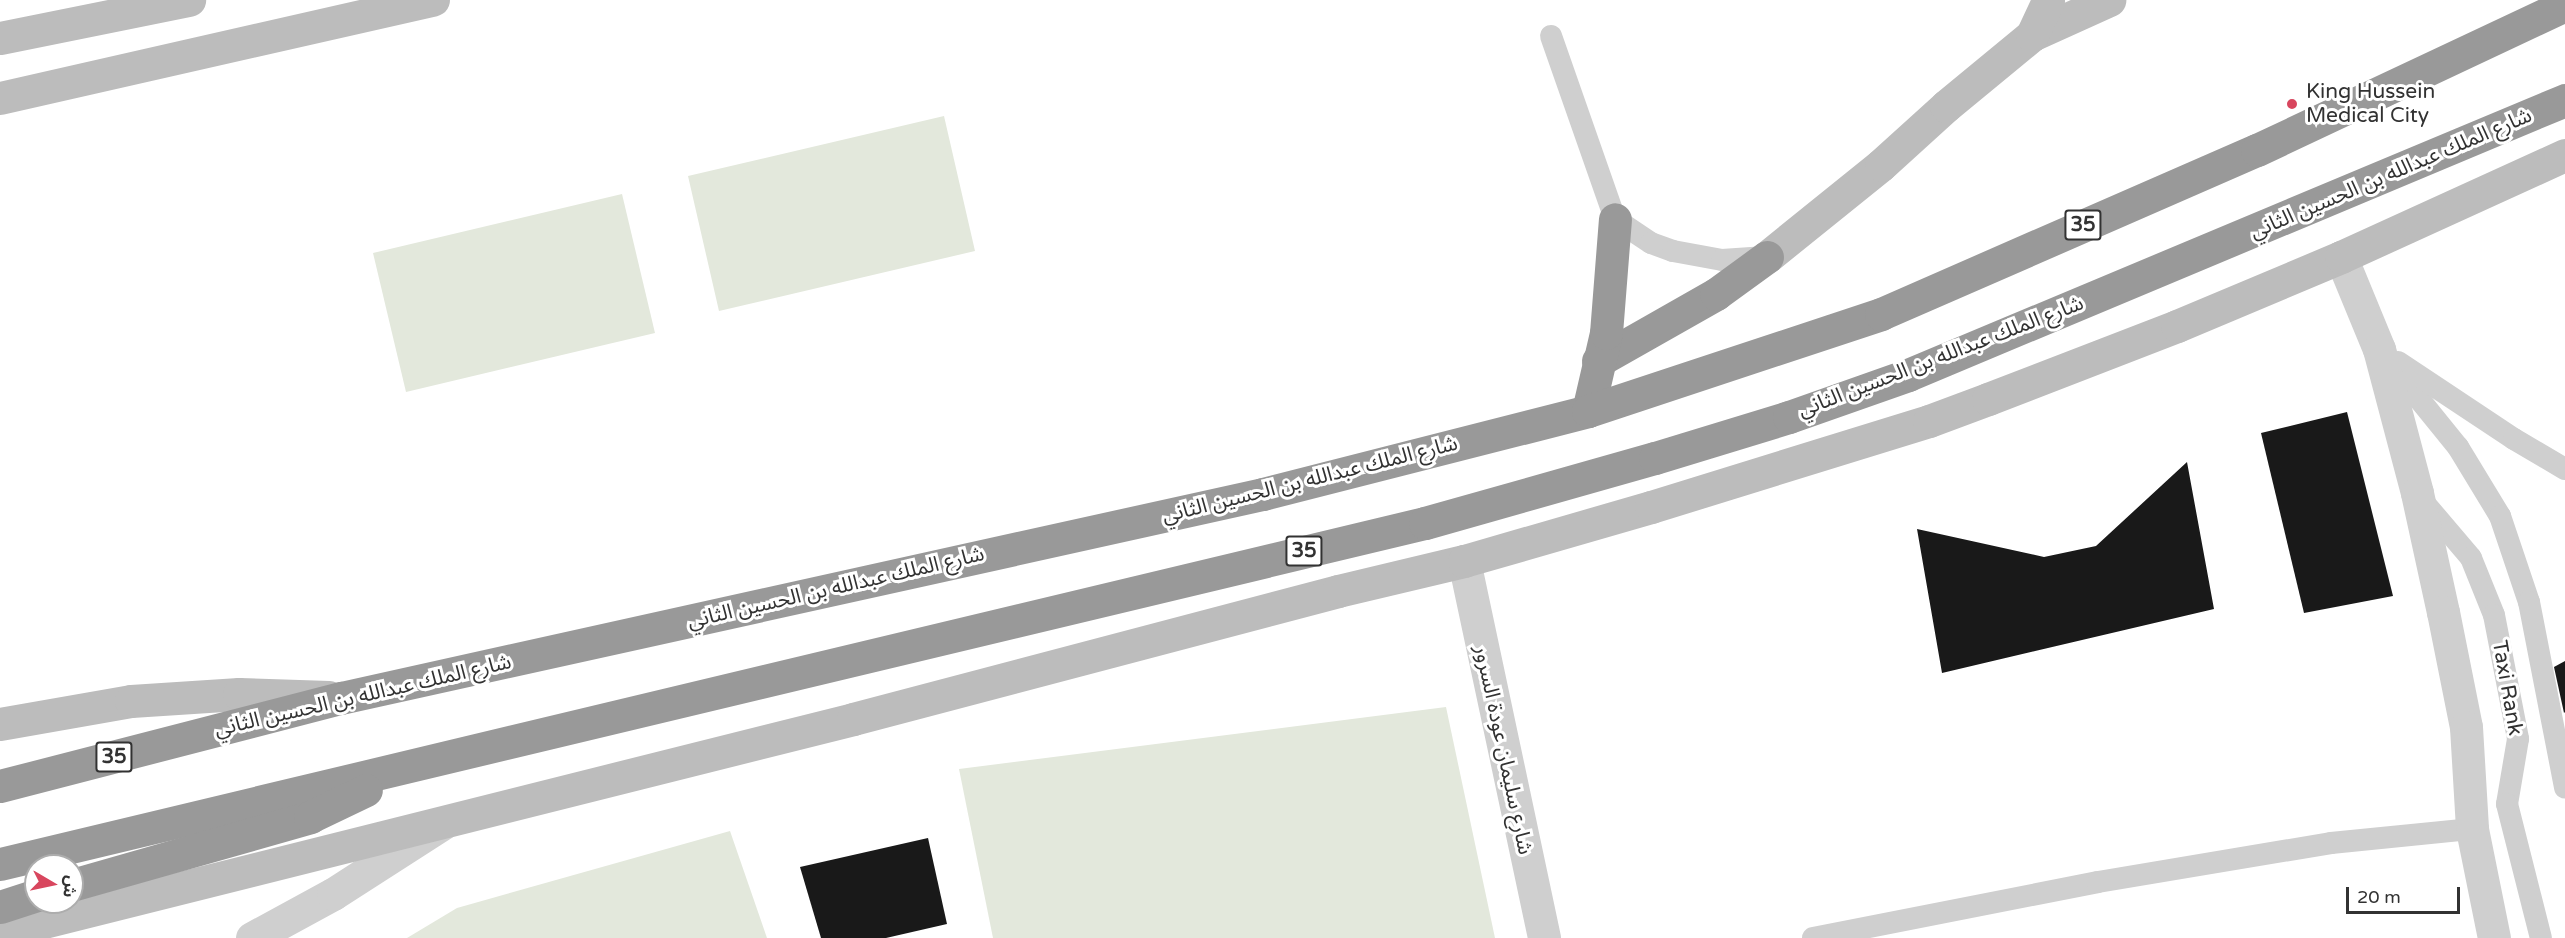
<!DOCTYPE html>
<html>
<head>
<meta charset="utf-8">
<style>
	body { margin:0 }
	#map { position:relative; width:2565px; height:938px; overflow:hidden; background:#fff; font-family:"Varela Round","Noto Sans Arabic",sans-serif }
	div>[style] { position:absolute }
	.green>* { inset:0; background:#e3e8dc }
	.building>* { inset:0; background:#191919 }
	.lane>* { height:22px; margin:-11px; padding:0 11px; transform-origin:11px; border-radius:11px; background:#cfcfcf }
	.street>* { height:33px; margin:-16.5px; padding:0 16.5px; transform-origin:16.5px; border-radius:16.5px; background:#cfcfcf }
	.secondary>* { height:33px; margin:-16.5px; padding:0 16.5px; transform-origin:16.5px; border-radius:16.5px; background:#bcbcbc }
	.highway>* { height:33px; margin:-16.5px; padding:0 16.5px; transform-origin:16.5px; border-radius:16.5px; background:#999 }
	.dots>* { width:16px; height:16px; translate:-50% -50%; box-sizing:border-box; border:3px solid #fff; border-radius:50% }
	span { translate:-50% -50%; white-space:nowrap; text-align:center; line-height:1.15; -webkit-text-stroke:6px #fff; paint-order:stroke }
	.shield-label span { padding:2px 4px; background:#fff; border:2px solid; border-radius:4px; -webkit-text-stroke-width:0 }
	.shield-label { font-size:20px; color:#323232; font-weight:700 }
	.poi-label { font-size:21px; color:#323232 }
	.left { translate:0 -50%; text-align:left }
	.street-label { font-size:21px; color:#323232 }
	.north { position:absolute; left:24px; top:854px; width:60px; height:60px; box-sizing:border-box; background:#fff; border:2px solid #adadad; border-radius:50%; rotate:99deg; font-size:16px; font-weight:700; line-height:24px; text-align:center; color:#323232 }
	.north::after { content:''; display:block; margin:auto; width:21px; height:27px; background:#d8465e; clip-path:polygon(50% 0,100% 100%,50% 72%,0 100%) }
	.scale { position:absolute; left:2346px; top:887px; width:114px; height:27px; box-sizing:border-box; border:3px solid #323232; border-top:0; padding-left:8px; font-size:18px; line-height:21px; white-space:nowrap; color:#323232; -webkit-text-stroke:4px #fff; paint-order:stroke }
</style>
</head>
<body>
<div id="map">
	<div class="green">
		<i style="clip-path:polygon(944px 116px,975px 251px,719px 311px,688px 176px)"></i>
		<i style="clip-path:polygon(622px 194px,655px 333px,406px 392px,373px 253px)"></i>
		<i style="clip-path:polygon(1446px 707px,1495px 938px,993px 938px,959px 769px)"></i>
		<i style="clip-path:polygon(730px 831px,767px 938px,407px 938px,457px 908px)"></i>
	</div>
	<div class="building">
		<i style="clip-path:polygon(2347px 412px,2393px 596px,2304px 613px,2261px 433px)"></i>
		<i style="clip-path:polygon(2187px 462px,2214px 609px,1942px 673px,1917px 529px,2044px 557px,2096px 546px)"></i>
		<i style="clip-path:polygon(2565px 661px,2565px 712px,2564px 713px,2554px 667px)"></i>
		<i style="clip-path:polygon(928px 838px,947px 924px,886px 938px,821px 938px,800px 867px)"></i>
	</div>
	<div class="lane">
		<i style="left:1551px;top:36px;width:194px;rotate:70.7deg"></i>
		<i style="left:1615px;top:219px;width:43px;rotate:33.7deg"></i>
		<i style="left:1651px;top:243px;width:23px;rotate:20deg"></i>
		<i style="left:1673px;top:251px;width:50px;rotate:10.4deg"></i>
		<i style="left:1722px;top:260px;width:44px;rotate:-3.9deg"></i>
		<i style="left:2385px;top:357px;width:116px;rotate:51deg"></i>
		<i style="left:2458px;top:447px;width:81px;rotate:58.7deg"></i>
		<i style="left:2500px;top:516px;width:91px;rotate:71.4deg"></i>
		<i style="left:2529px;top:602px;width:189px;rotate:79deg"></i>
		<i style="left:2398px;top:362px;width:139px;rotate:33.6deg"></i>
		<i style="left:2514px;top:439px;width:59px;rotate:30.5deg"></i>
		<i style="left:2421px;top:499px;width:77px;rotate:49.7deg"></i>
		<i style="left:2471px;top:558px;width:61px;rotate:68deg"></i>
		<i style="left:2494px;top:615px;width:126px;rotate:79deg"></i>
		<i style="left:2518px;top:739px;width:66px;rotate:99.6deg"></i>
		<i style="left:2507px;top:804px;width:138px;rotate:75.8deg"></i>
		<i style="left:1813px;top:938px;width:290px;rotate:-11.1deg"></i>
		<i style="left:2098px;top:882px;width:236px;rotate:-9.5deg"></i>
		<i style="left:2331px;top:843px;width:142px;rotate:-5.7deg"></i>
	</div>
	<div class="street">
		<i style="left:2341px;top:257px;width:100px;rotate:67.6deg"></i>
		<i style="left:2379px;top:349px;width:149px;rotate:75.2deg"></i>
		<i style="left:2417px;top:493px;width:122px;rotate:77.7deg"></i>
		<i style="left:2443px;top:612px;width:117px;rotate:78.7deg"></i>
		<i style="left:2466px;top:727px;width:102px;rotate:86.6deg"></i>
		<i style="left:2472px;top:829px;width:111px;rotate:78.6deg"></i>
		<i style="left:1464px;top:561px;width:385px;rotate:78deg"></i>
		<i style="left:252px;top:938px;width:92px;rotate:-28.5deg"></i>
		<i style="left:333px;top:894px;width:131px;rotate:-32.8deg"></i>
	</div>
	<div class="secondary">
		<i style="left:2032px;top:35px;width:85px;rotate:-24.4deg"></i>
		<i style="left:0;top:38px;width:193px;rotate:-11.4deg"></i>
		<i style="left:0;top:98px;width:444px;rotate:-12.8deg"></i>
		<i style="left:1767px;top:257px;width:146px;rotate:-38.9deg"></i>
		<i style="left:1881px;top:165px;width:88px;rotate:-42.2deg"></i>
		<i style="left:1946px;top:106px;width:112px;rotate:-39.5deg"></i>
		<i style="left:2032px;top:35px;width:38px;rotate:-65deg"></i>
		<i style="left:0;top:724px;width:133px;rotate:-10deg"></i>
		<i style="left:131px;top:701px;width:108px;rotate:-3.7deg"></i>
		<i style="left:239px;top:694px;width:90px;rotate:1.9deg"></i>
		<i style="left:0;top:933px;width:879px;rotate:-14.08deg"></i>
		<i style="left:853px;top:719px;width:502px;rotate:-14.78deg"></i>
		<i style="left:1338px;top:591px;width:130px;rotate:-13.4deg"></i>
		<i style="left:1464px;top:561px;width:195px;rotate:-16.1deg"></i>
		<i style="left:1651px;top:507px;width:291px;rotate:-17.2deg"></i>
		<i style="left:1929px;top:421px;width:63px;rotate:-20.4deg"></i>
		<i style="left:1988px;top:399px;width:203px;rotate:-21.1deg"></i>
		<i style="left:2177px;top:326px;width:178px;rotate:-22.8deg"></i>
		<i style="left:2341px;top:257px;width:246px;rotate:-24.5deg"></i>
	</div>
	<div class="highway">
		<i style="left:1598px;top:361px;width:136px;rotate:-29.6deg"></i>
		<i style="left:1716px;top:294px;width:63px;rotate:-36deg"></i>
		<i style="left:1588px;top:411px;width:80px;rotate:-77deg"></i>
		<i style="left:1606px;top:333px;width:114px;rotate:-85.5deg"></i>
		<i style="left:0;top:786px;width:352px;rotate:-14.5deg"></i>
		<i style="left:341px;top:698px;width:944px;rotate:-12.48deg"></i>
		<i style="left:1263px;top:494px;width:335px;rotate:-14.3deg"></i>
		<i style="left:1588px;top:411px;width:309px;rotate:-18.3deg"></i>
		<i style="left:1881px;top:314px;width:410px;rotate:-23.6deg"></i>
		<i style="left:2257px;top:150px;width:340px;rotate:-25.2deg"></i>
		<i style="left:0;top:864px;width:1465px;rotate:-13.46deg"></i>
		<i style="left:1425px;top:523px;width:239px;rotate:-15.8deg"></i>
		<i style="left:1655px;top:458px;width:140px;rotate:-17deg"></i>
		<i style="left:1789px;top:417px;width:126px;rotate:-19.4deg"></i>
		<i style="left:1908px;top:375px;width:712px;rotate:-22.71deg"></i>
		<i style="left:72px;top:885px;width:248px;rotate:-15.9deg"></i>
		<i style="left:310px;top:817px;width:62px;rotate:-25.7deg"></i>
		<i style="left:0;top:907px;width:38px;rotate:-18deg"></i>
	</div>
	<div class="dots">
		<i style="left:2292px;top:104px;background:#d8465e"></i>
	</div>
	<div class="shield-label">
		<span style="left:2083px;top:225px">35</span>
		<span style="left:1304px;top:551px">35</span>
		<span style="left:114px;top:757px">35</span>
	</div>
	<div class="poi-label">
		<span class="left" style="left:2306px;top:104px">King Hussein<br>Medical City</span>
	</div>
	<div class="street-label">
		<span style="left:2391px;top:174px;rotate:-23deg">شارع الملك عبدالله بن الحسين الثاني</span>
		<span style="left:1941px;top:357px;rotate:-21deg">شارع الملك عبدالله بن الحسين الثاني</span>
		<span style="left:1310px;top:480px;rotate:-14deg">شارع الملك عبدالله بن الحسين الثاني</span>
		<span style="left:836px;top:588px;rotate:-13deg">شارع الملك عبدالله بن الحسين الثاني</span>
		<span style="left:2507px;top:688px;rotate:80deg">Taxi Rank</span>
		<span style="left:363px;top:696px;rotate:-13deg">شارع الملك عبدالله بن الحسين الثاني</span>
		<span style="left:1503px;top:750px;rotate:78deg">شارع سليمان عودة السرور</span>
	</div>
	<div class="north">ش</div>
	<div class="scale">20 m</div>
</div>
</body>
</html>
